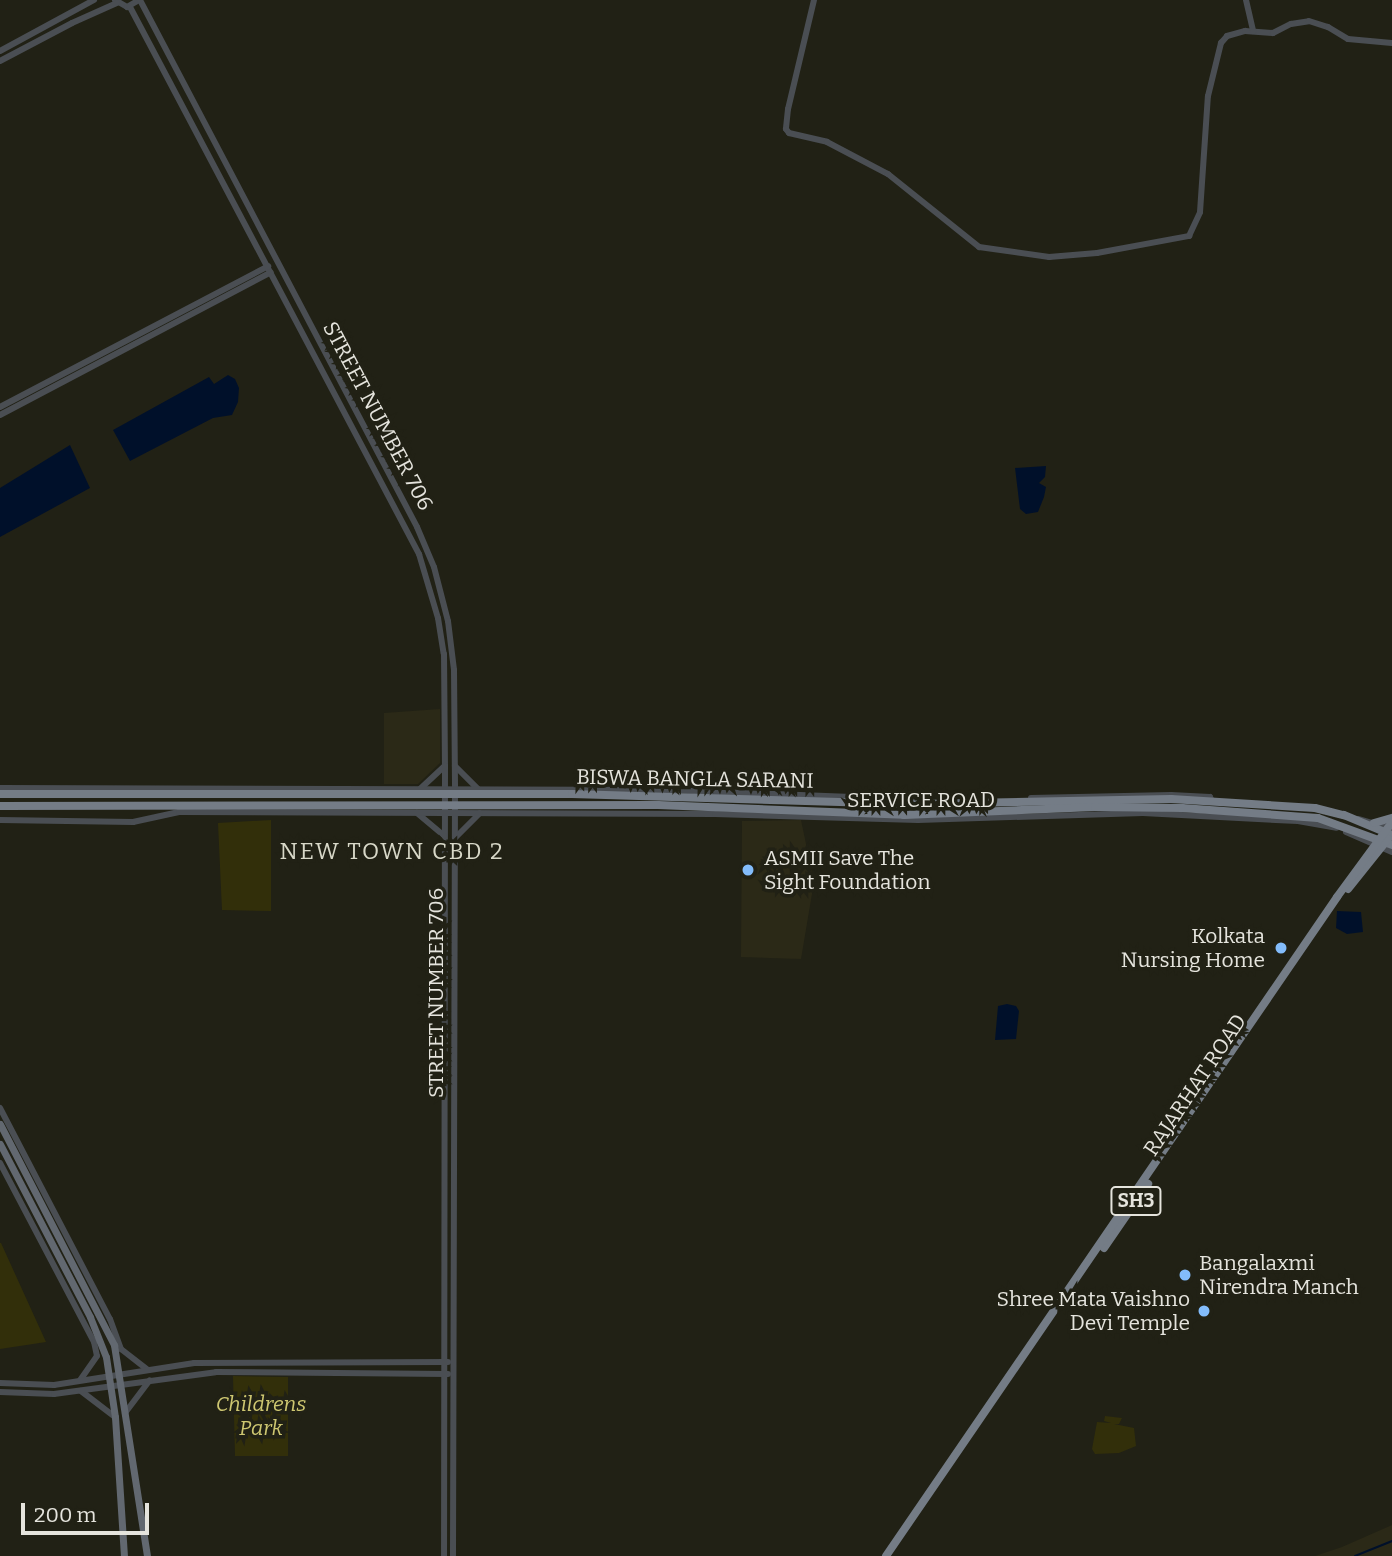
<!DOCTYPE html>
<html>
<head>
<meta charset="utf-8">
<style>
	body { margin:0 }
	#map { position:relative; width:1392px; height:1556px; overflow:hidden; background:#212115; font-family:Bitter,serif }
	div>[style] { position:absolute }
	.built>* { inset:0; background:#2b2917 }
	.green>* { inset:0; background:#322f0a }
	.water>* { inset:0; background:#00102a }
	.stream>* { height:2px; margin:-1px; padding:0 1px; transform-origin:1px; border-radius:1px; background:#00102a }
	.tertiary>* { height:6px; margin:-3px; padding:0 3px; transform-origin:3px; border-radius:3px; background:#4a4e53 }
	.secondary>* { height:7px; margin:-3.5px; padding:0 3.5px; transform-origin:3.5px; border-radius:3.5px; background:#626870 }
	.primary>* { height:8px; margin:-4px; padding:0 4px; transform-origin:4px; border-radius:4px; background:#747c86 }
	.dots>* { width:19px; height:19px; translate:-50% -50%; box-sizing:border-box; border:4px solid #212115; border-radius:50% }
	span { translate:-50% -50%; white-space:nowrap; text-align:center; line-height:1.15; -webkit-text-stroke:7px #212115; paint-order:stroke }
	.shield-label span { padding:2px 5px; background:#212115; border:2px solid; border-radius:5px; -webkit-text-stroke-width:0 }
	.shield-label { font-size:19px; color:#e5e4dd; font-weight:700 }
	.street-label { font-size:21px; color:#e5e4dd }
	.poi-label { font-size:21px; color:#e5e4dd }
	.left { translate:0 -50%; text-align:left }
	.right { translate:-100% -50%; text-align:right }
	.park-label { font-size:21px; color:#cec771; font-style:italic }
	.neighbourhood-label { font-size:23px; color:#d8d8c8; letter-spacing:2px }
	.scale { position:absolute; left:21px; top:1503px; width:128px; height:32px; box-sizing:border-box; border:4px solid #e5e4dd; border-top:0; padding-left:9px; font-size:21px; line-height:24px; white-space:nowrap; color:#e5e4dd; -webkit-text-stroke:5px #212115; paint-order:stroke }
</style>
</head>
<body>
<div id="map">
	<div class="built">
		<i style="clip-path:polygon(440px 709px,440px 763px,418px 784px,384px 784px,384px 713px)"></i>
		<i style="clip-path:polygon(801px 820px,814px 882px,801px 959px,741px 957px,742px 821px)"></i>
		<i style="clip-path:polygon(1392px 1525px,1392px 1556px,1315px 1556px,1342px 1547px)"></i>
	</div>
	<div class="green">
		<i style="clip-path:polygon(271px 820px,271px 911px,222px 910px,218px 823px)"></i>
		<i style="clip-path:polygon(0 1243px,1px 1243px,46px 1342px,0 1349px)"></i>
		<i style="clip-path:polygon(233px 1376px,288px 1377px,288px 1456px,235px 1456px)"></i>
		<i style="clip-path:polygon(1105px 1416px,1122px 1418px,1119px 1424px,1114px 1424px,1134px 1428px,1136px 1446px,1119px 1453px,1095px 1454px,1092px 1449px,1097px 1422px,1111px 1423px,1104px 1421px)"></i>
	</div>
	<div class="water">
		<i style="clip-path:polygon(228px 375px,235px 379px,239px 388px,238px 402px,232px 415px,213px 418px,130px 461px,113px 430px,209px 377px,214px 384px)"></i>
		<i style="clip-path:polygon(70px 445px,90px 488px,0 537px,0 488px)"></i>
		<i style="clip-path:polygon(1046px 466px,1045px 477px,1039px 483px,1046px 487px,1044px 497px,1038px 512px,1026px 514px,1020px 509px,1015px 468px)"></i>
		<i style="clip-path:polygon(1337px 911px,1361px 912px,1363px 932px,1347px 934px,1336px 928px)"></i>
		<i style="clip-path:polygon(1007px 1004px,1016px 1006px,1019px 1011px,1016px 1039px,995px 1040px,998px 1006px)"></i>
	</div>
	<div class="stream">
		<i style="left:1355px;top:1556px;width:40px;rotate:-22deg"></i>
	</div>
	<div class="tertiary">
		<i style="left:115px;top:0;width:14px;rotate:30deg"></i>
		<i style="left:127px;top:7px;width:14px;rotate:-30deg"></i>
		<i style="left:140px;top:0;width:595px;rotate:62.27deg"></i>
		<i style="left:417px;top:527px;width:43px;rotate:67deg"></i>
		<i style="left:434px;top:567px;width:56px;rotate:75.5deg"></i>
		<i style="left:448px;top:621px;width:49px;rotate:83deg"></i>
		<i style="left:454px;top:670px;width:119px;rotate:89.5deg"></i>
		<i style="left:455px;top:789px;width:767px;rotate:90.15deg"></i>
		<i style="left:814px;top:0;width:112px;rotate:103.4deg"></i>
		<i style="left:788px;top:109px;width:20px;rotate:96deg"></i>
		<i style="left:786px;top:129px;width:5px;rotate:53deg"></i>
		<i style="left:789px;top:133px;width:39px;rotate:13deg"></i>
		<i style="left:827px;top:142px;width:69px;rotate:27.7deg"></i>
		<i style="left:888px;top:174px;width:117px;rotate:38.7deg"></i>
		<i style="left:979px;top:247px;width:71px;rotate:8.1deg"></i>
		<i style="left:1049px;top:257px;width:48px;rotate:-4.8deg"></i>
		<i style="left:1097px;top:253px;width:94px;rotate:-10.5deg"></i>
		<i style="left:1189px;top:236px;width:26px;rotate:-65deg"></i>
		<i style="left:1200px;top:212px;width:116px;rotate:-86.1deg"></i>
		<i style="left:1208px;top:96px;width:55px;rotate:-76.2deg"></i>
		<i style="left:1221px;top:43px;width:9px;rotate:-49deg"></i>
		<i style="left:1227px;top:36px;width:19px;rotate:-16deg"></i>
		<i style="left:1245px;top:31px;width:28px;rotate:4deg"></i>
		<i style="left:1273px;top:33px;width:20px;rotate:-27deg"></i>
		<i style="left:1291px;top:24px;width:18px;rotate:-9deg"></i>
		<i style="left:1309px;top:21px;width:20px;rotate:18deg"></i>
		<i style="left:1328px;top:27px;width:23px;rotate:31deg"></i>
		<i style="left:1348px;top:39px;width:44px;rotate:5.2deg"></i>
		<i style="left:1246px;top:0;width:32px;rotate:77deg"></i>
		<i style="left:130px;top:7px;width:619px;rotate:62.15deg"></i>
		<i style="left:419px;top:554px;width:67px;rotate:73.5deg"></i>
		<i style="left:438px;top:618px;width:36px;rotate:81deg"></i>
		<i style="left:444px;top:654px;width:112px;rotate:89.5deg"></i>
		<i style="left:445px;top:766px;width:790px;rotate:90.07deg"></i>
		<i style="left:0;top:51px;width:107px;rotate:-28.5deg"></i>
		<i style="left:0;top:61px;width:81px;rotate:-27.8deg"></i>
		<i style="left:72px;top:23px;width:49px;rotate:-24deg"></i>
		<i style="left:0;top:407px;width:303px;rotate:-27.7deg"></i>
		<i style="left:0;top:415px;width:306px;rotate:-27.8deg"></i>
		<i style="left:455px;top:766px;width:33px;rotate:45deg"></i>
		<i style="left:0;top:788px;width:669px;rotate:0.17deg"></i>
		<i style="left:669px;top:790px;width:234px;rotate:2.2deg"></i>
		<i style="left:903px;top:799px;width:11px;rotate:15deg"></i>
		<i style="left:420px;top:789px;width:34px;rotate:-43deg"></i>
		<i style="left:1031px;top:798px;width:140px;rotate:-1.2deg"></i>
		<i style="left:1171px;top:795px;width:39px;rotate:3deg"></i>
		<i style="left:1210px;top:797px;width:4px;rotate:63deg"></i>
		<i style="left:417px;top:813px;width:35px;rotate:40deg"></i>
		<i style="left:1358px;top:819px;width:35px;rotate:16deg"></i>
		<i style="left:0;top:820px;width:133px;rotate:0.9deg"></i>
		<i style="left:133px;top:822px;width:47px;rotate:-12.3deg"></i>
		<i style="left:179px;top:812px;width:536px;rotate:0.21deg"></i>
		<i style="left:715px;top:814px;width:203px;rotate:1.7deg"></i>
		<i style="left:918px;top:820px;width:225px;rotate:-1.8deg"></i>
		<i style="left:1143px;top:813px;width:155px;rotate:3deg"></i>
		<i style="left:1298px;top:821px;width:39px;rotate:10deg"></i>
		<i style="left:1346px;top:832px;width:50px;rotate:23.5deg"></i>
		<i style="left:455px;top:838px;width:35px;rotate:-45deg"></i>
		<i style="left:0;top:1108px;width:238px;rotate:62.5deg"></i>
		<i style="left:110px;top:1319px;width:32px;rotate:70deg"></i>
		<i style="left:121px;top:1349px;width:34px;rotate:38deg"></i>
		<i style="left:0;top:1163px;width:202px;rotate:62.3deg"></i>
		<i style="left:94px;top:1342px;width:14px;rotate:78deg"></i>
		<i style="left:97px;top:1356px;width:29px;rotate:125deg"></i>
		<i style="left:0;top:1383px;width:54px;rotate:2.1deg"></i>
		<i style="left:54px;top:1385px;width:142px;rotate:-8.9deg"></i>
		<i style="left:194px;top:1363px;width:254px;rotate:-0.2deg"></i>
		<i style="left:81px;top:1391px;width:43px;rotate:37.4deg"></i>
		<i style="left:0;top:1392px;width:54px;rotate:2.1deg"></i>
		<i style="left:54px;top:1394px;width:163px;rotate:-7.7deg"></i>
		<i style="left:216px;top:1372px;width:232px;rotate:0.5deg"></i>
		<i style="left:125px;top:1413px;width:41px;rotate:-52.9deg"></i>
	</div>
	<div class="secondary">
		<i style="left:0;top:1124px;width:249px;rotate:62.7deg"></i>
		<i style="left:114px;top:1345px;width:214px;rotate:81.1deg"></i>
		<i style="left:0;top:1144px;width:195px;rotate:62.5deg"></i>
		<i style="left:90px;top:1317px;width:43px;rotate:68.2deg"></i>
		<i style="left:106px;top:1357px;width:61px;rotate:81.5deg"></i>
		<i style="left:115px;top:1417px;width:139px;rotate:86.3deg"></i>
	</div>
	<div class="primary">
		<i style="left:0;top:794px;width:572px"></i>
		<i style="left:572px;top:794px;width:345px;rotate:1.7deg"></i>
		<i style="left:917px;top:804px;width:254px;rotate:-1.1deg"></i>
		<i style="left:1171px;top:799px;width:144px;rotate:3.6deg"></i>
		<i style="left:1315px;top:808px;width:30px;rotate:14deg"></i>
		<i style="left:1344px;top:815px;width:52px;rotate:22.6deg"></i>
		<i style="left:0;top:806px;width:658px;rotate:-0.09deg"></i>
		<i style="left:658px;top:805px;width:246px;rotate:2.3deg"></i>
		<i style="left:904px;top:815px;width:191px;rotate:-2.4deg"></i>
		<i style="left:1095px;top:807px;width:87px;rotate:0.7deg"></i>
		<i style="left:1182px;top:808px;width:136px;rotate:4.2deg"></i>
		<i style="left:1318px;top:818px;width:79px;rotate:20deg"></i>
		<i style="left:1374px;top:823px;width:19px;rotate:-16deg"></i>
		<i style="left:1348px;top:889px;width:64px;rotate:-51.3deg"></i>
		<i style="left:1104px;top:1248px;width:78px;rotate:-55.5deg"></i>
		<i style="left:886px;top:1556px;width:799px;rotate:-55.61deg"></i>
		<i style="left:1337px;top:897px;width:93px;rotate:-53.7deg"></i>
	</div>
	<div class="dots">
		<i style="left:748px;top:870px;background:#83bcfb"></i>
		<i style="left:1281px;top:948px;background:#83bcfb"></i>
		<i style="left:1185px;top:1275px;background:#83bcfb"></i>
		<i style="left:1204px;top:1311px;background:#83bcfb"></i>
	</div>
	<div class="shield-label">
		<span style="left:1136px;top:1201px">SH3</span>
	</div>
	<div class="street-label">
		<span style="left:378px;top:416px;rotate:62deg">STREET NUMBER 706</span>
		<span style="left:695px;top:779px;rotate:1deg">BISWA BANGLA SARANI</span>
		<span style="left:921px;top:800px">SERVICE ROAD</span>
		<span style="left:436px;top:993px;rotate:-90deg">STREET NUMBER 706</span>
		<span style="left:1195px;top:1085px;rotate:-56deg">RAJARHAT ROAD</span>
	</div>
	<div class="poi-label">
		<span class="left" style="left:764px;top:870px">ASMII Save The<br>Sight Foundation</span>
		<span class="right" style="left:1265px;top:948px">Kolkata<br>Nursing Home</span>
		<span class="left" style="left:1199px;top:1275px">Bangalaxmi<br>Nirendra Manch</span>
		<span class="right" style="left:1190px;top:1311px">Shree Mata Vaishno<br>Devi Temple</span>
	</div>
	<div class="park-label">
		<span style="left:261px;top:1416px">Childrens<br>Park</span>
	</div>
	<div class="neighbourhood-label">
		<span style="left:392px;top:851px">NEW TOWN CBD 2</span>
	</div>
	<div class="scale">200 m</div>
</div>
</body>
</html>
